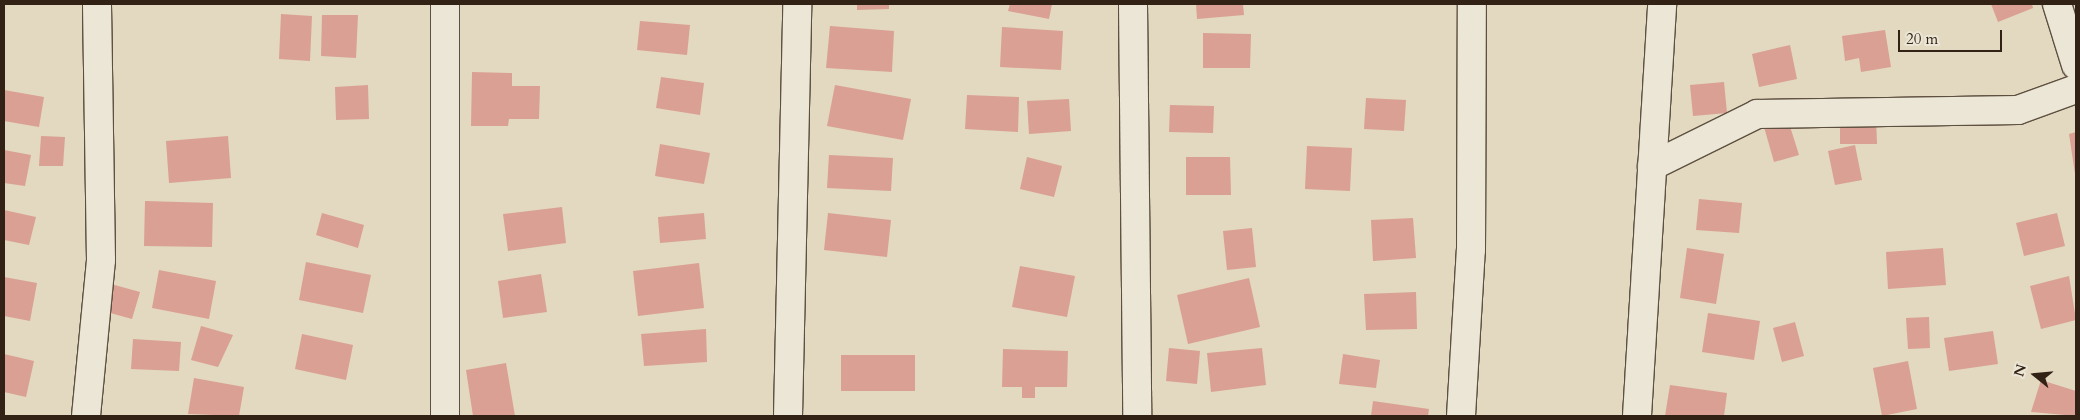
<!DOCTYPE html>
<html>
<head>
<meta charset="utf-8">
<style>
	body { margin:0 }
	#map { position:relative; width:2080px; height:420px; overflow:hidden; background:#e2d9c0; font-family:Cardo,serif }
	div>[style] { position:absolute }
	.building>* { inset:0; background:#daa093 }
	.roads { filter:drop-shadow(1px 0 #5e5040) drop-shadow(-1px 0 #5e5040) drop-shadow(0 1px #5e5040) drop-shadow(0 -1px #5e5040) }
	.minor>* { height:28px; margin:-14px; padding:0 14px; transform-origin:14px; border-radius:14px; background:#ece6d6 }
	span { translate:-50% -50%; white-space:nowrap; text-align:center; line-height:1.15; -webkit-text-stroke:4px #ece6d6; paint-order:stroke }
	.frame { position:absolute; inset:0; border:5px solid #322216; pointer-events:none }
	.north { position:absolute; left:2010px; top:350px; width:50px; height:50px; -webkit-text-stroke:4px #ece6d6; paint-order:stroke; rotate:287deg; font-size:14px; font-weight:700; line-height:20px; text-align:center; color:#322216 }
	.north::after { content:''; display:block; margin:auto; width:18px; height:22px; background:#322216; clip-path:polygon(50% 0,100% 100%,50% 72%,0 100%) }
	.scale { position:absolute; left:1898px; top:30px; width:104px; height:22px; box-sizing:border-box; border:2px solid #322216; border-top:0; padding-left:6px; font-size:15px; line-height:18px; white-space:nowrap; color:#322216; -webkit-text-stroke:4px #ece6d6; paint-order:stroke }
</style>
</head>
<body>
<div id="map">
	<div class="building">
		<i style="clip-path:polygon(857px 4px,889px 4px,889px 9px,857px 10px)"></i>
		<i style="clip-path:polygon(1010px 4px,1052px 4px,1049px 19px,1008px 11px)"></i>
		<i style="clip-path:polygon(1196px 4px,1243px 4px,1244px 15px,1197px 19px)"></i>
		<i style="clip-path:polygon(1991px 4px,2032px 4px,2033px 8px,1998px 22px)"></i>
		<i style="clip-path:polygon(281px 14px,312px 16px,310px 61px,279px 59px)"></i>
		<i style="clip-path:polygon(322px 15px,358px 15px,356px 58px,321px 56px)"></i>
		<i style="clip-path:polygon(640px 21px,690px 25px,687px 55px,637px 50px)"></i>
		<i style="clip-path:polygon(830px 26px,894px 31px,892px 72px,826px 68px)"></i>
		<i style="clip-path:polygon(1002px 27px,1063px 31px,1061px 70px,1000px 67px)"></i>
		<i style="clip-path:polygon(1885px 30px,1891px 67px,1861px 72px,1859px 58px,1845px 61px,1842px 36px)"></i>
		<i style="clip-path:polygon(1203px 33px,1251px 34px,1250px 68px,1203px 68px)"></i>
		<i style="clip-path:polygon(1790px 45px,1797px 79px,1759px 87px,1752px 54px)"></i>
		<i style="clip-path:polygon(472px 72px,512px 73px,512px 86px,540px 86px,539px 119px,509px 119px,508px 126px,471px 126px)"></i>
		<i style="clip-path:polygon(661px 77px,704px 83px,700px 115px,656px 108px)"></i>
		<i style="clip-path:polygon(1724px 82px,1727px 113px,1693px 116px,1690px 85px)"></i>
		<i style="clip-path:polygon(368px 85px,369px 119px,336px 120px,335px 87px)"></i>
		<i style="clip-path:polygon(835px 85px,911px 99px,903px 140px,827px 126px)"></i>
		<i style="clip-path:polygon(4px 90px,44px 97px,39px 127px,4px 121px)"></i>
		<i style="clip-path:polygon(967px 95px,1019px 97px,1018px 132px,965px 129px)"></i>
		<i style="clip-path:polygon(1366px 98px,1406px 100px,1404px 131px,1364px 129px)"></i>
		<i style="clip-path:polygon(1069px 99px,1071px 131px,1029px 134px,1027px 101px)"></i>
		<i style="clip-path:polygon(1170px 105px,1214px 106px,1213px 133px,1169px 132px)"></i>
		<i style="clip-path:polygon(1876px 117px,1877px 144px,1840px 144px,1840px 118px)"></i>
		<i style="clip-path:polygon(1788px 120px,1799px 155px,1774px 162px,1764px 127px)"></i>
		<i style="clip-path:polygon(2076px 132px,2076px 174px,2075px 174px,2069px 134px)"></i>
		<i style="clip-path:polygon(41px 136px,65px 137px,63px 166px,39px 166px)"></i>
		<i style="clip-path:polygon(228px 136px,231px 178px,169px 183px,166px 141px)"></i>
		<i style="clip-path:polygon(660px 144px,710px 153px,704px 184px,655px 176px)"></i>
		<i style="clip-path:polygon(1855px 145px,1862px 180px,1835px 185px,1828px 151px)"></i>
		<i style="clip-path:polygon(1307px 146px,1352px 148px,1350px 191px,1305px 189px)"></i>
		<i style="clip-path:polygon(4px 150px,31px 155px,25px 186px,4px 183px)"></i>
		<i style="clip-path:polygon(829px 155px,893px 158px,891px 191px,827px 188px)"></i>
		<i style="clip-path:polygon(1027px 157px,1062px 166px,1054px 197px,1020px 189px)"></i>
		<i style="clip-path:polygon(1186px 157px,1230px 157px,1231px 195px,1186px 195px)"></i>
		<i style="clip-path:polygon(1699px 199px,1742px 203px,1739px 233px,1696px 230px)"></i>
		<i style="clip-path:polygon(145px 201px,213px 203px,212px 247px,144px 246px)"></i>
		<i style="clip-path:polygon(562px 207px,566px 243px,508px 251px,503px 214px)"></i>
		<i style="clip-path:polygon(4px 210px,36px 217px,29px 245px,4px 240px)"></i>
		<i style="clip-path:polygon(322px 213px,364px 225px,358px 248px,316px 235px)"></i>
		<i style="clip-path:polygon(704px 213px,706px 239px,660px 243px,658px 217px)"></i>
		<i style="clip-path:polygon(828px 213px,891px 220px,887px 257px,824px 250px)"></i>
		<i style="clip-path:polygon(2057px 213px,2065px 246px,2024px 256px,2016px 223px)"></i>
		<i style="clip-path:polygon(1413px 218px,1416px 258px,1373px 261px,1371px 220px)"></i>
		<i style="clip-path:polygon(1252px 228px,1256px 267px,1227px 270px,1223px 231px)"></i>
		<i style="clip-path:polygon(1687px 248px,1724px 254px,1716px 304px,1680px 298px)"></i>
		<i style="clip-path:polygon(1943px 248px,1946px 285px,1888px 289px,1886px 252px)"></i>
		<i style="clip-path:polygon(306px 262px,371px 275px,363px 313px,299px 300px)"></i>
		<i style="clip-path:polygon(699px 263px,704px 308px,638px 316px,633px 271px)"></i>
		<i style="clip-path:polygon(1020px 266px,1075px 276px,1067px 317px,1012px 307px)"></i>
		<i style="clip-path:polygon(159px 270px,216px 281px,209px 319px,152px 308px)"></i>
		<i style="clip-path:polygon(541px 274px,547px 312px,503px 318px,498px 281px)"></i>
		<i style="clip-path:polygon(2069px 276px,2076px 320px,2041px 329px,2030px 286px)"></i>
		<i style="clip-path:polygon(4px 277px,37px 283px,30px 321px,4px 316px)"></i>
		<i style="clip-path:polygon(1249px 278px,1260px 327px,1188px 344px,1177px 295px)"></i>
		<i style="clip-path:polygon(111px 284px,140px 292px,132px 319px,103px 311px)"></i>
		<i style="clip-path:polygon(1416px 292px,1417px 329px,1366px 330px,1364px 294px)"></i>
		<i style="clip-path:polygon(1708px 313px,1760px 321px,1754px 360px,1702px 352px)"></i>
		<i style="clip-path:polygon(1929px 317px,1930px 348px,1908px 349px,1906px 318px)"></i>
		<i style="clip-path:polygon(1795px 322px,1804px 356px,1782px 362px,1773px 328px)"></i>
		<i style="clip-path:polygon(201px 326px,233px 335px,218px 367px,191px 360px)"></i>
		<i style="clip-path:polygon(706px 329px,707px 362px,644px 366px,641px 334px)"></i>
		<i style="clip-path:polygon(1993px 331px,1998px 364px,1949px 371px,1944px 338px)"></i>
		<i style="clip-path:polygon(302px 334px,353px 345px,346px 380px,295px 369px)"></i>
		<i style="clip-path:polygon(133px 339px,181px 342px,179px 371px,131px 369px)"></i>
		<i style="clip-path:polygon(1169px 348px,1200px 351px,1197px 384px,1166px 381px)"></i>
		<i style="clip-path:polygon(1262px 348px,1266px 385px,1211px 392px,1207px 353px)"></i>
		<i style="clip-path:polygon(1003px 349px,1068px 351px,1067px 387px,1035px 387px,1035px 398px,1022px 398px,1022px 387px,1002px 387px)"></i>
		<i style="clip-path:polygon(4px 354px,34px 361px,26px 397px,4px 392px)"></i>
		<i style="clip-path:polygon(1343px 354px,1380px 360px,1376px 388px,1339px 384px)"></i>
		<i style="clip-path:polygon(841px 355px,915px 355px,915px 391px,841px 391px)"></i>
		<i style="clip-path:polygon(1908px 361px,1917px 409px,1882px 416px,1873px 368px)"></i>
		<i style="clip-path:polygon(506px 363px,515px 416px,473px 416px,466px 370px)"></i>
		<i style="clip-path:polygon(194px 378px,244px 387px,239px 416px,188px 414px)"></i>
		<i style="clip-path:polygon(2041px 380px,2076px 391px,2076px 416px,2031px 412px)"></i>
		<i style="clip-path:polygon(1670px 385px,1727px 393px,1724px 416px,1665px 416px)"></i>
		<i style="clip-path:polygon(1373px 401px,1429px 409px,1428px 416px,1371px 416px)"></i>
	</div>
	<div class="roads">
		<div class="minor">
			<i style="left:445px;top:4px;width:412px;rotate:90deg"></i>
			<i style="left:1133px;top:4px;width:412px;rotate:89.4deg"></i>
			<i style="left:2057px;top:4px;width:64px;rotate:72.7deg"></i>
			<i style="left:1652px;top:166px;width:117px;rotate:-26.3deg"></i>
			<i style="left:1757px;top:114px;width:261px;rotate:-0.9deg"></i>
			<i style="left:2018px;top:110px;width:62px;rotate:-19.9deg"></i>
			<i style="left:86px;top:416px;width:157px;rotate:-84.5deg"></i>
			<i style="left:101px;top:260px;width:256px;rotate:-90.9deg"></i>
			<i style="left:788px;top:416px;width:412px;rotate:-88.7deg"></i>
			<i style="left:1461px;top:416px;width:166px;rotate:-86.6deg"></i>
			<i style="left:1471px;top:250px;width:246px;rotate:-89.8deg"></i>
			<i style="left:1637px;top:416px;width:413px;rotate:-86.5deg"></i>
		</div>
	</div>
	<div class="frame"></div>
	<div class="north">N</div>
	<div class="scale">20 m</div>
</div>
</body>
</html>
